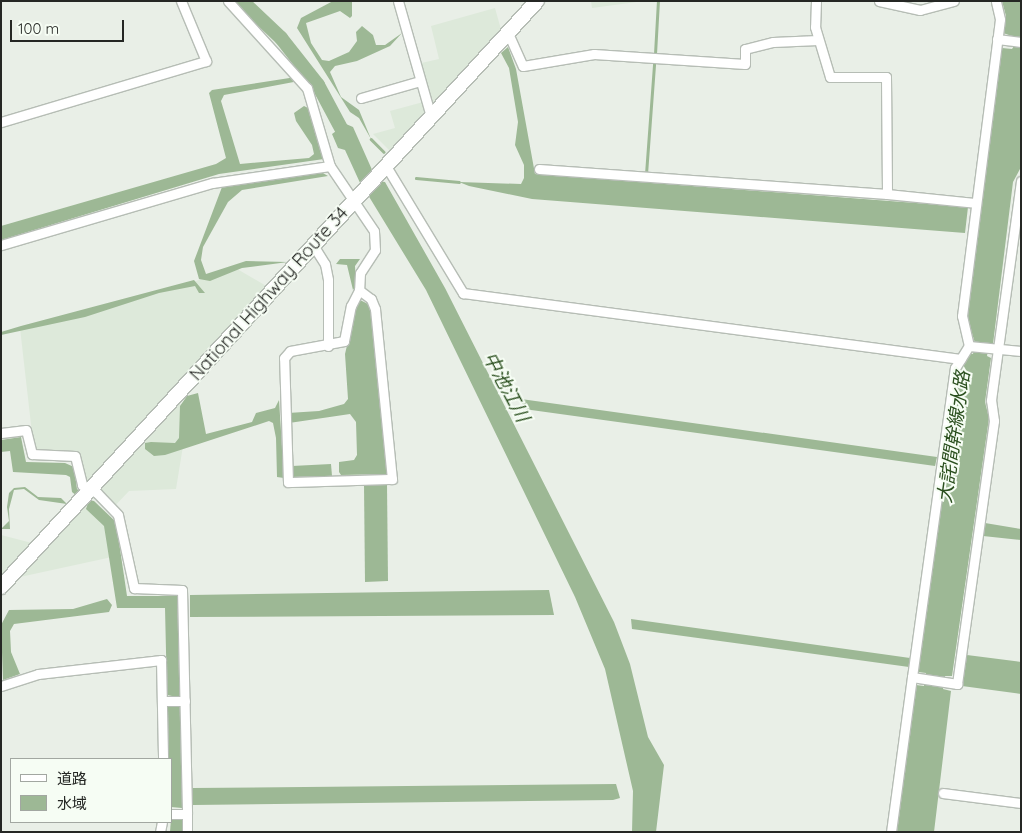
<!DOCTYPE html>
<html>
<head>
<meta charset="utf-8">
<style>
	body { margin:0 }
	#map { position:relative; width:1022px; height:833px; overflow:hidden; background:#e9efe7; font-family:Quicksand,"Noto Sans JP",sans-serif }
	div>[style] { position:absolute }
	.built>* { inset:0; background:#dde9da }
	.water>* { inset:0; background:#9db895 }
	.stream>* { height:2.5px; margin:-1.25px; padding:0 1.25px; transform-origin:1.25px; border-radius:1.25px; background:#9db895 }
	.river>* { height:14px; margin:-7px; padding:0 7px; transform-origin:7px; border-radius:7px; background:#9db895 }
	.roads { filter:drop-shadow(1px 0 #b6bdb5) drop-shadow(-1px 0 #b6bdb5) drop-shadow(0 1px #b6bdb5) drop-shadow(0 -1px #b6bdb5) }
	.minor>* { height:9px; margin:-4.5px; padding:0 4.5px; transform-origin:4.5px; border-radius:4.5px; background:#fff }
	.trunk>* { height:14px; margin:-7px; padding:0 7px; transform-origin:7px; border-radius:7px; background:#fff }
	span { translate:-50% -50%; white-space:nowrap; text-align:center; line-height:1.15; -webkit-text-stroke:4px #f6fdf4; paint-order:stroke }
	.street-label { font-size:18px; color:#252724 }
	.water-label { font-size:19px; color:#2a4f1e; font-style:italic }
	.frame { position:absolute; inset:0; border:2px solid #252724; pointer-events:none }
	.legend { position:absolute; left:10px; top:758px; width:162px; height:65px; box-sizing:border-box; background:#f6fdf4; border:1px solid #a2a7a1; margin:0; padding:6px 9px; list-style:none; font-size:15px; color:#252724 }
	.legend li { display:flex; align-items:center; gap:10px; height:25px }
	.legend b { width:25px; border:1px solid #a2a7a1 }
	.scale { position:absolute; left:10px; top:20px; width:114px; height:22px; box-sizing:border-box; border:2px solid #252724; border-top:0; padding-left:6px; font-size:15px; line-height:18px; white-space:nowrap; color:#252724; -webkit-text-stroke:4px #f6fdf4; paint-order:stroke }
</style>
</head>
<body>
<div id="map">
	<div class="built">
		<i style="clip-path:polygon(591px 1px,644px 1px,592px 8px)"></i>
		<i style="clip-path:polygon(495px 8px,502px 33px,390px 151px,373px 134px,395px 128px,390px 111px,427px 101px,417px 64px,439px 59px,431px 26px)"></i>
		<i style="clip-path:polygon(232px 266px,268px 287px,87px 485px,78px 452px,37px 452px,33px 442px,20px 328px,189px 284px)"></i>
		<i style="clip-path:polygon(180px 402px,183px 446px,176px 489px,129px 491px,110px 511px,92px 495px)"></i>
		<i style="clip-path:polygon(85px 505px,107px 526px,112px 557px,20px 577px)"></i>
		<i style="clip-path:polygon(1px 535px,32px 543px,1px 577px)"></i>
	</div>
	<div class="water">
		<i style="clip-path:polygon(333px 1px,352px 1px,352px 16px,350px 18px,340px 11px,306px 23px,311px 43px,322px 60px,329px 61px,349px 52px,357px 41px,356px 32px,362px 26px,373px 35px,376px 45px,385px 45px,402px 33px,390px 46px,357px 61px,335px 66px,330px 72px,341px 97px,359px 110px,371px 139px,359px 118px,350px 112px,297px 28px,301px 18px)"></i>
		<i style="clip-path:polygon(1002px 1px,1021px 1px,1021px 39px,1003px 33px,1006px 16px)"></i>
		<i style="clip-path:polygon(1014px 46px,1021px 47px,1021px 167px,1013px 182px,993px 344px,989px 344px,987px 356px,991px 358px,985px 402px,989px 418px,952px 676px,945px 676px,943px 689px,951px 691px,934px 832px,897px 832px,916px 685px,924px 686px,926px 673px,918px 672px,957px 372px,968px 353px,973px 354px,975px 343px,967px 317px,1002px 48px,1012px 49px)"></i>
		<i style="clip-path:polygon(508px 47px,516px 69px,535px 174px,968px 207px,965px 233px,532px 199px,469px 186px,459px 182px,521px 184px,524px 178px,524px 165px,515px 145px,518px 122px,509px 68px,501px 53px)"></i>
		<i style="clip-path:polygon(296px 77px,299px 81px,224px 95px,221px 101px,240px 164px,309px 158px,314px 154px,312px 145px,296px 121px,294px 113px,304px 106px,310px 109px,324px 159px,219px 174px,1px 240px,1px 226px,216px 164px,226px 158px,209px 93px,212px 90px)"></i>
		<i style="clip-path:polygon(346px 124px,353px 127px,373px 172px,361px 185px,345px 150px,338px 148px,332px 134px)"></i>
		<i style="clip-path:polygon(321px 172px,328px 176px,242px 190px,228px 202px,203px 247px,201px 260px,206px 274px,246px 261px,288px 262px,242px 268px,210px 281px,199px 279px,194px 261px,222px 187px)"></i>
		<i style="clip-path:polygon(378px 181px,385px 182px,445px 288px,614px 622px,630px 664px,648px 737px,664px 765px,656px 832px,632px 832px,633px 791px,605px 669px,575px 597px,426px 290px,368px 195px)"></i>
		<i style="clip-path:polygon(340px 259px,360px 259px,355px 266px,356px 285px,353px 290px,347px 265px,336px 264px)"></i>
		<i style="clip-path:polygon(194px 280px,205px 293px,199px 293px,195px 286px,159px 293px,85px 317px,1px 335px,1px 332px,21px 326px)"></i>
		<i style="clip-path:polygon(358px 299px,370px 305px,388px 474px,341px 475px,339px 472px,339px 462px,354px 460px,357px 455px,356px 422px,350px 414px,289px 423px,288px 413px,319px 411px,344px 404px,348px 399px,345px 354px)"></i>
		<i style="clip-path:polygon(198px 393px,206px 434px,252px 422px,256px 413px,275px 408px,279px 400px,284px 478px,277px 477px,276px 438px,273px 423px,269px 421px,165px 455px,154px 456px,145px 449px,145px 443px,151px 442px,175px 443px,179px 438px,180px 406px,187px 396px)"></i>
		<i style="clip-path:polygon(521px 399px,937px 457px,935px 466px,524px 409px)"></i>
		<i style="clip-path:polygon(21px 437px,26px 462px,65px 463px,74px 467px,77px 489px,81px 492px,77px 496px,72px 492px,70px 477px,66px 475px,13px 472px,10px 451px,1px 452px,1px 440px)"></i>
		<i style="clip-path:polygon(331px 464px,332px 476px,292px 477px,292px 466px)"></i>
		<i style="clip-path:polygon(364px 484px,387px 484px,388px 581px,365px 582px)"></i>
		<i style="clip-path:polygon(25px 487px,38px 497px,61px 498px,67px 504px,39px 500px,24px 489px,14px 490px,9px 509px,10px 529px,1px 529px,9px 521px,7px 507px,9px 493px,14px 488px)"></i>
		<i style="clip-path:polygon(89px 500px,94px 501px,116px 522px,127px 596px,177px 596px,181px 695px,177px 697px,167px 695px,165px 608px,117px 608px,104px 526px,86px 509px)"></i>
		<i style="clip-path:polygon(985px 523px,1021px 529px,1021px 540px,983px 536px)"></i>
		<i style="clip-path:polygon(549px 590px,554px 615px,190px 617px,190px 595px)"></i>
		<i style="clip-path:polygon(107px 599px,112px 605px,109px 612px,14px 624px,10px 631px,11px 652px,20px 674px,3px 680px,1px 625px,9px 610px,73px 609px)"></i>
		<i style="clip-path:polygon(631px 619px,910px 658px,909px 667px,632px 629px)"></i>
		<i style="clip-path:polygon(967px 655px,1021px 662px,1021px 694px,962px 686px)"></i>
		<i style="clip-path:polygon(171px 704px,182px 707px,182px 808px,171px 807px,167px 707px)"></i>
		<i style="clip-path:polygon(616px 784px,620px 798px,613px 800px,193px 805px,192px 788px)"></i>
		<i style="clip-path:polygon(171px 819px,183px 819px,183px 832px,170px 832px)"></i>
	</div>
	<div class="stream">
		<i style="left:655px;top:54px;width:53px;rotate:-86.8deg"></i>
		<i style="left:371px;top:139px;width:18px;rotate:45deg"></i>
		<i style="left:646px;top:174px;width:110px;rotate:-85.8deg"></i>
		<i style="left:416px;top:178px;width:43px;rotate:5.3deg"></i>
	</div>
	<div class="river">
		<i style="left:242px;top:1px;width:54px;rotate:43.5deg"></i>
		<i style="left:281px;top:38px;width:60px;rotate:51.8deg"></i>
		<i style="left:318px;top:85px;width:66px;rotate:61.9deg"></i>
	</div>
	<div class="roads">
		<div class="minor">
			<i style="left:228px;top:1px;width:118px;rotate:47.8deg"></i>
			<i style="left:307px;top:88px;width:81px;rotate:73.6deg"></i>
			<i style="left:330px;top:166px;width:78px;rotate:55.9deg"></i>
			<i style="left:374px;top:231px;width:19px;rotate:87deg"></i>
			<i style="left:375px;top:250px;width:27px;rotate:123deg"></i>
			<i style="left:360px;top:273px;width:17px;rotate:93deg"></i>
			<i style="left:398px;top:1px;width:121px;rotate:74.1deg"></i>
			<i style="left:816px;top:1px;width:26px;rotate:92deg"></i>
			<i style="left:815px;top:27px;width:52px;rotate:73.3deg"></i>
			<i style="left:830px;top:77px;width:56px"></i>
			<i style="left:886px;top:77px;width:117px;rotate:89.5deg"></i>
			<i style="left:887px;top:194px;width:88px;rotate:5.8deg"></i>
			<i style="left:879px;top:1px;width:42px;rotate:12.4deg"></i>
			<i style="left:920px;top:10px;width:35px;rotate:-15deg"></i>
			<i style="left:508px;top:33px;width:36px;rotate:66deg"></i>
			<i style="left:523px;top:66px;width:72px;rotate:-9.6deg"></i>
			<i style="left:594px;top:54px;width:151px;rotate:3.8deg"></i>
			<i style="left:745px;top:64px;width:15px;rotate:-90deg"></i>
			<i style="left:745px;top:49px;width:29px;rotate:-14deg"></i>
			<i style="left:773px;top:42px;width:45px;rotate:-2.5deg"></i>
			<i style="left:997px;top:39px;width:24px;rotate:7deg"></i>
			<i style="left:361px;top:98px;width:61px;rotate:-16.1deg"></i>
			<i style="left:1px;top:122px;width:214px;rotate:-16.6deg"></i>
			<i style="left:206px;top:61px;width:65px;rotate:-112.6deg"></i>
			<i style="left:386px;top:166px;width:149px;rotate:58.8deg"></i>
			<i style="left:463px;top:293px;width:502px;rotate:7.55deg"></i>
			<i style="left:539px;top:169px;width:349px;rotate:4.1deg"></i>
			<i style="left:1px;top:245px;width:220px;rotate:-16.4deg"></i>
			<i style="left:212px;top:183px;width:119px;rotate:-8.2deg"></i>
			<i style="left:313px;top:245px;width:22px;rotate:58deg"></i>
			<i style="left:325px;top:264px;width:16px;rotate:79deg"></i>
			<i style="left:328px;top:280px;width:66px;rotate:90deg"></i>
			<i style="left:359px;top:290px;width:15px;rotate:37deg"></i>
			<i style="left:371px;top:299px;width:11px;rotate:68deg"></i>
			<i style="left:375px;top:309px;width:171px;rotate:84.3deg"></i>
			<i style="left:392px;top:479px;width:104px;rotate:178.3deg"></i>
			<i style="left:288px;top:482px;width:124px;rotate:-91.8deg"></i>
			<i style="left:284px;top:358px;width:9px;rotate:-49deg"></i>
			<i style="left:290px;top:351px;width:55px;rotate:-10.5deg"></i>
			<i style="left:344px;top:341px;width:36px;rotate:-79deg"></i>
			<i style="left:351px;top:306px;width:18px;rotate:-63deg"></i>
			<i style="left:969px;top:346px;width:52px;rotate:5.5deg"></i>
			<i style="left:1px;top:433px;width:25px;rotate:-7deg"></i>
			<i style="left:26px;top:430px;width:25px;rotate:76deg"></i>
			<i style="left:32px;top:454px;width:43px;rotate:2.7deg"></i>
			<i style="left:75px;top:456px;width:30px;rotate:76deg"></i>
			<i style="left:82px;top:485px;width:17px;rotate:28deg"></i>
			<i style="left:97px;top:493px;width:30px;rotate:46deg"></i>
			<i style="left:118px;top:515px;width:75px;rotate:77.6deg"></i>
			<i style="left:134px;top:588px;width:48px;rotate:2.4deg"></i>
			<i style="left:182px;top:590px;width:224px;rotate:88.7deg"></i>
			<i style="left:187px;top:814px;width:16px;rotate:180deg"></i>
			<i style="left:912px;top:677px;width:312px;rotate:-82.1deg"></i>
			<i style="left:955px;top:368px;width:26px;rotate:-58deg"></i>
			<i style="left:969px;top:346px;width:31px;rotate:-103deg"></i>
			<i style="left:962px;top:316px;width:299px;rotate:-82.7deg"></i>
			<i style="left:1000px;top:19px;width:18px;rotate:-103deg"></i>
			<i style="left:1px;top:686px;width:39px;rotate:-18deg"></i>
			<i style="left:38px;top:674px;width:124px;rotate:-6.5deg"></i>
			<i style="left:161px;top:660px;width:99px;rotate:88.8deg"></i>
			<i style="left:163px;top:701px;width:22px"></i>
			<i style="left:943px;top:793px;width:79px;rotate:7.3deg"></i>
			<i style="left:187px;top:814px;width:18px;rotate:90deg"></i>
			<i style="left:160px;top:832px;width:10px;rotate:-79deg"></i>
			<i style="left:891px;top:832px;width:156px;rotate:-82.3deg"></i>
			<i style="left:912px;top:677px;width:46px;rotate:8.8deg"></i>
			<i style="left:957px;top:684px;width:266px;rotate:-82deg"></i>
			<i style="left:994px;top:421px;width:21px;rotate:-98deg"></i>
			<i style="left:991px;top:400px;width:221px;rotate:-82.2deg"></i>
		</div>
		<div class="trunk">
			<i style="left:1px;top:587px;width:794px;rotate:-47.55deg"></i>
		</div>
	</div>
	<div class="street-label">
		<span style="left:269px;top:294px;rotate:-48deg">National Highway Route 34</span>
	</div>
	<div class="water-label">
		<span style="left:506px;top:387px;rotate:62deg">中池江川</span>
		<span style="left:954px;top:437px;rotate:-82deg">大詫間幹線水路</span>
	</div>
	<div class="frame"></div>
	<ul class="legend">
	<li><b style="height:6px;background:#fff"></b>道路</li>
	<li><b style="height:14px;background:#9db895"></b>水域</li>
	</ul>
	<div class="scale">100 m</div>
</div>
</body>
</html>
